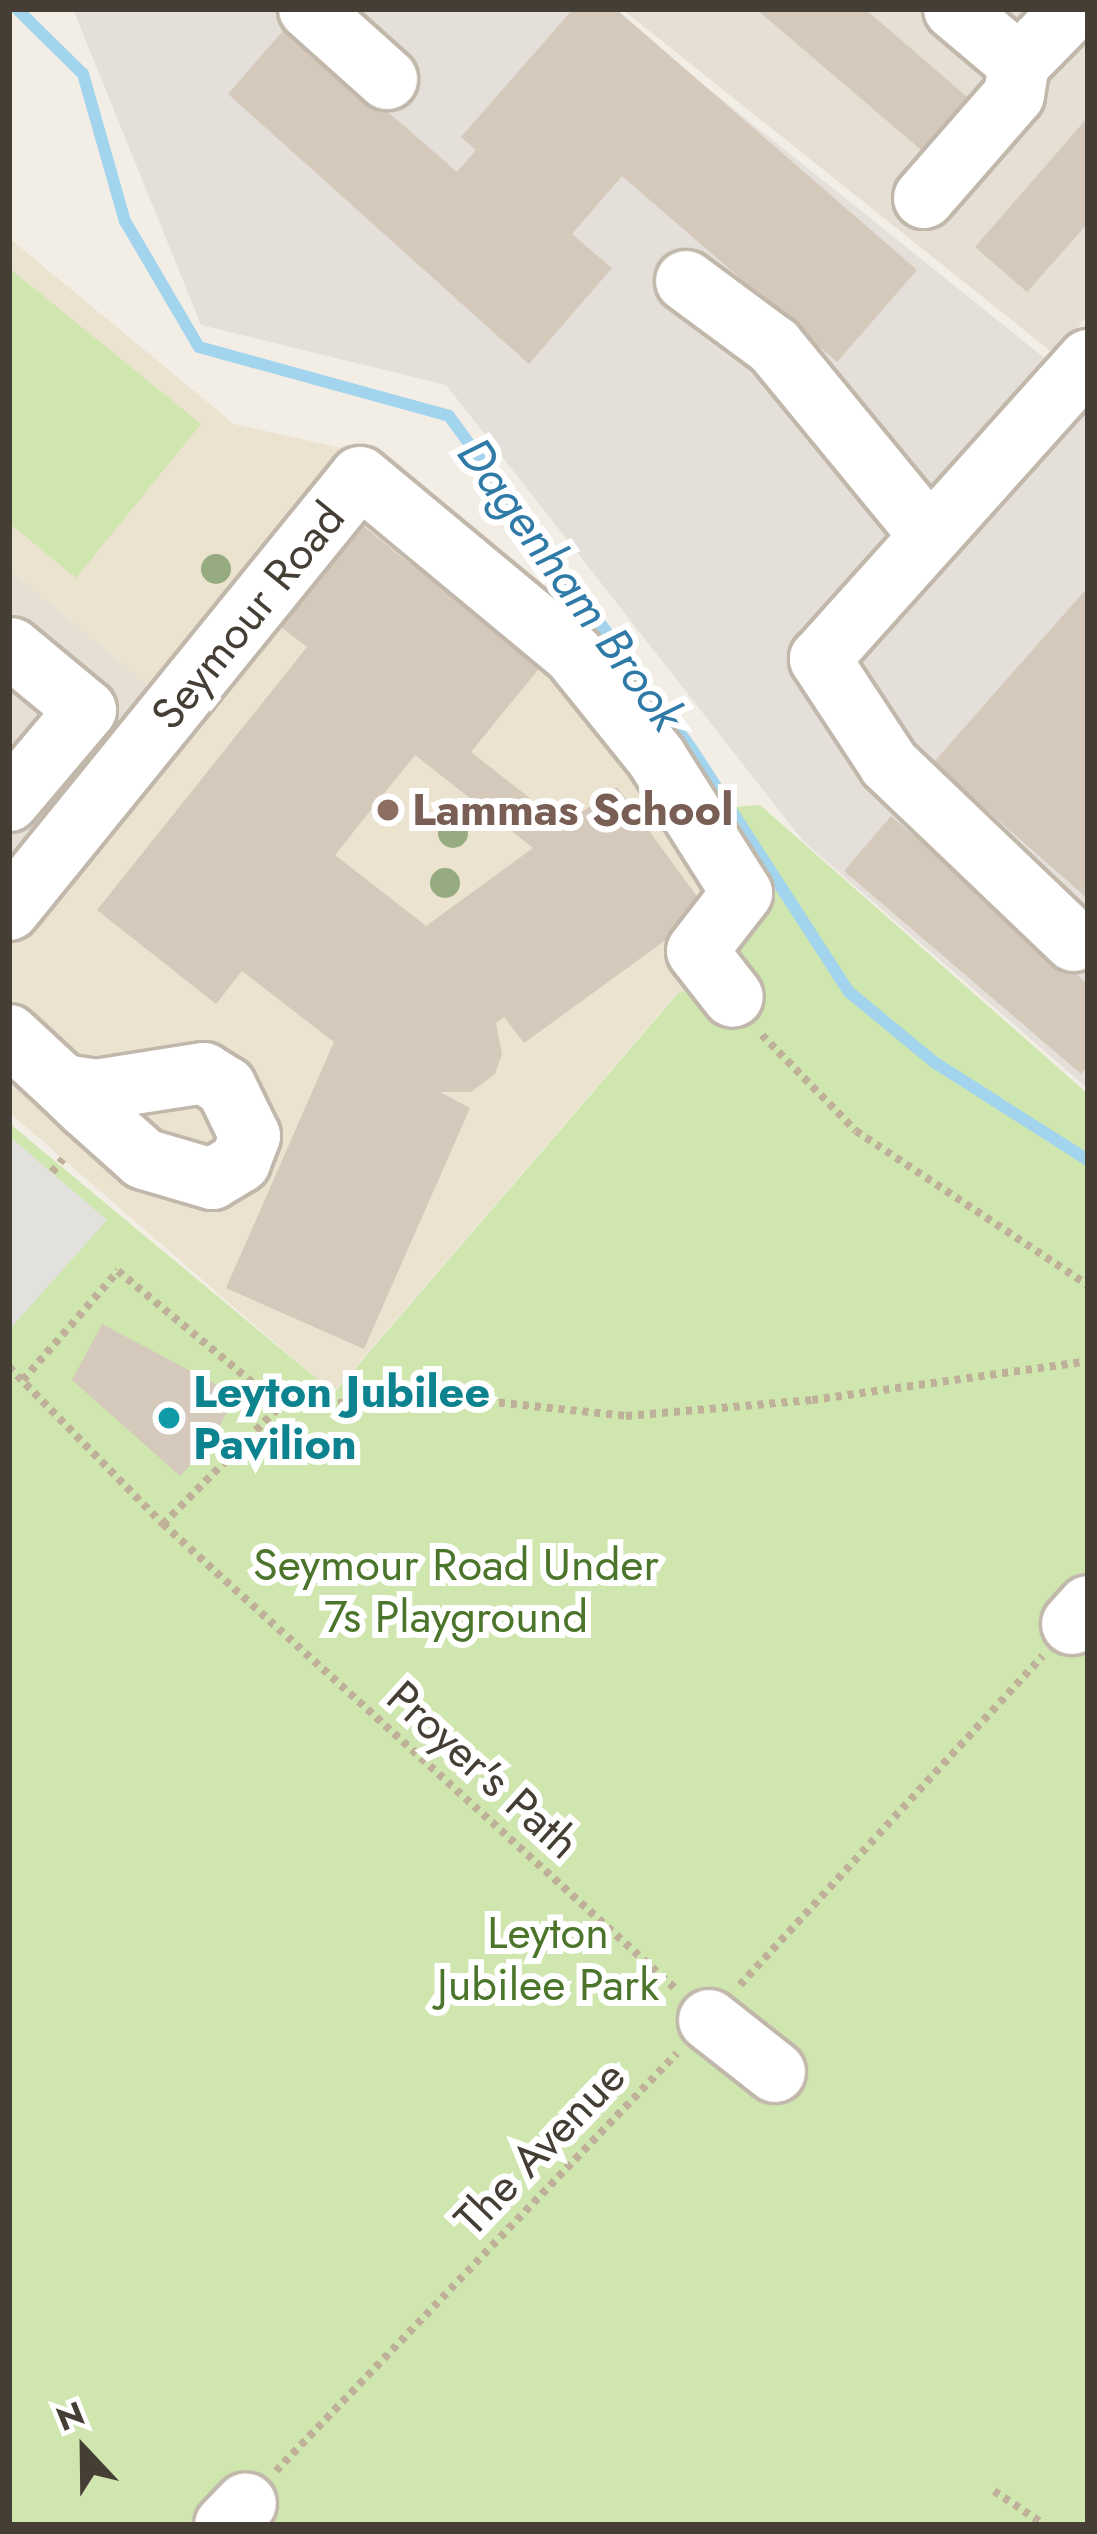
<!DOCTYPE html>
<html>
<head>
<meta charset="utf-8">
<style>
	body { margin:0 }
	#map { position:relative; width:1097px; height:2534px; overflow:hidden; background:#f2eee6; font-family:Jost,sans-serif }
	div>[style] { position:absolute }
	.residential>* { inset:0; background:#e6dfd4 }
	.industrial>* { inset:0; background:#e5dfda }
	.education>* { inset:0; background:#ebe2d0 }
	.green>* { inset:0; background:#d0e6af }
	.parking>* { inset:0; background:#e3e1de }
	.stream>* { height:12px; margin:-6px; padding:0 6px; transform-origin:6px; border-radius:6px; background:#a3d4ee }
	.building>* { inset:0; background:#d4c9bb }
	.path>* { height:8px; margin-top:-4px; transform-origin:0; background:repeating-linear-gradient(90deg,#bfb09a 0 6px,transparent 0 12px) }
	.roads { filter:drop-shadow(3px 0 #c1b8ab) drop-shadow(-3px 0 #c1b8ab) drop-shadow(0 3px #c1b8ab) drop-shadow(0 -3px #c1b8ab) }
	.minor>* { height:60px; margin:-30px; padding:0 30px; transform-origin:30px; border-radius:30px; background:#fff }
	.trees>* { width:30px; height:30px; margin:-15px; border-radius:50%; background:#96ab7f }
	.dots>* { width:33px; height:33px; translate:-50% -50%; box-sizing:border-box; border:6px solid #fff; border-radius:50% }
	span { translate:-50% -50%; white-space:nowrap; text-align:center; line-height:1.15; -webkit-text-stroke:12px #fff; paint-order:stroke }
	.street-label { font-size:45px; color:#453e35 }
	.education-label { font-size:45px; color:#785e54; font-weight:700 }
	.left { translate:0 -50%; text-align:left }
	.culture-label { font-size:45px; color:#0d838f; font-weight:700 }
	.park-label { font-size:45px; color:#4b752a }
	.water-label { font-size:48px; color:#2f7aa6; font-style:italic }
	.frame { position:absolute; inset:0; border:12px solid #453e35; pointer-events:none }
	.north { position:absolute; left:24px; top:2390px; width:120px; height:120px; -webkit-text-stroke:9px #fff; paint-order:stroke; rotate:338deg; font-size:33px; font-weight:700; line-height:48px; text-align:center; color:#453e35 }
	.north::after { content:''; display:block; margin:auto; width:42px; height:54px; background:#453e35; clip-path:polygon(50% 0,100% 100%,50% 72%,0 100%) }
</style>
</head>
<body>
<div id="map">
	<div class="residential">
		<i style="clip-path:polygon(622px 9px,1088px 9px,1088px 315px,1054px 354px)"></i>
		<i style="clip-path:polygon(9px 569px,159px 694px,9px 874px)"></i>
	</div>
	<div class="industrial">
		<i style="clip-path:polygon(73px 9px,609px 9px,1072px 380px,1088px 365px,1088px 1089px,803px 841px,446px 385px,201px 325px)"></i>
	</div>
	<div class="education">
		<i style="clip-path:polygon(9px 238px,234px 424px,382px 457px,672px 746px,733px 997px,677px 993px,333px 1393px,9px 1112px,9px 874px,159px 694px,9px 569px)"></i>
	</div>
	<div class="green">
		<i style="clip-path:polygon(9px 268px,201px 424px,76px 578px,9px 523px)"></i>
		<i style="clip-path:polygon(760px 805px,1088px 1094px,1088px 2525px,9px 2525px,9px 1123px,334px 1393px,678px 993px,710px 984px,708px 809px)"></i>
	</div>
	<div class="parking">
		<i style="clip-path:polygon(9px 1136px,107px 1220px,9px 1330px)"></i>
	</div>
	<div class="stream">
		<i style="left:17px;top:9px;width:93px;rotate:44.6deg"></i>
		<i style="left:83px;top:74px;width:153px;rotate:74.1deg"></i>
		<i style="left:125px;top:221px;width:146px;rotate:59.6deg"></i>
		<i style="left:199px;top:347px;width:259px;rotate:15.4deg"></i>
		<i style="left:449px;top:416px;width:414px;rotate:53.9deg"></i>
		<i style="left:693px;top:751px;width:287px;rotate:57.1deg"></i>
		<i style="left:849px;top:992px;width:110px;rotate:39.5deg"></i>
		<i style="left:934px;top:1062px;width:183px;rotate:32.5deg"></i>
	</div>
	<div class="building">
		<i style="clip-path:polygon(573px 9px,616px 9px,917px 270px,837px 362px,622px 176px,572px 234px,612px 268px,529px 364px,228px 94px,288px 25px,457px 172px,476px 150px,461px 137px)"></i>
		<i style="clip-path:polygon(756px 9px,865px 9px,973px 102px,927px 155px)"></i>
		<i style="clip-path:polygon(1088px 117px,1088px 223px,1027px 292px,975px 247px)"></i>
		<i style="clip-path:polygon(evenodd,356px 520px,409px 563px,419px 551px,550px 655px,471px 752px,564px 825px,617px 787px,707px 910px,524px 1043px,504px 1017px,496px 1023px,502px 1054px,495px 1074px,471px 1092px,440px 1092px,470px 1108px,364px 1349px,226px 1288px,334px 1042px,242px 971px,216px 1004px,97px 910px,307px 647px,274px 622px,356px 520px,415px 755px,533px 848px,426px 926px,335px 855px,415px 755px)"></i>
		<i style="clip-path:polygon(1088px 587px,1088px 899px,933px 763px)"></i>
		<i style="clip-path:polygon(891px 816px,1088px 984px,1088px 1066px,1081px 1074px,844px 871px)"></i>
		<i style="clip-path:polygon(102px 1324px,236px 1395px,212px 1441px,180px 1476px,72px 1380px)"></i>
	</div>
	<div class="path">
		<i style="left:762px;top:1035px;width:134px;rotate:45.6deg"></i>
		<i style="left:856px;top:1131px;width:278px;rotate:33.6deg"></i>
		<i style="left:52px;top:1172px;width:17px;rotate:-50deg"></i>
		<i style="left:9px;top:1367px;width:220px;rotate:45.6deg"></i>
		<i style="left:163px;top:1524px;width:694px;rotate:42.2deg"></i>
		<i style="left:23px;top:1380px;width:145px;rotate:-48.9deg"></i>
		<i style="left:118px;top:1271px;width:208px;rotate:39.7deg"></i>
		<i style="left:278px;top:1404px;width:197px;rotate:-1.2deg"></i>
		<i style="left:475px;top:1400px;width:152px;rotate:6deg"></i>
		<i style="left:626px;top:1416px;width:187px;rotate:-4.9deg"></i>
		<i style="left:812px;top:1400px;width:279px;rotate:-8deg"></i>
		<i style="left:163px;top:1524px;width:170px;rotate:-45.2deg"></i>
		<i style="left:740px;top:1985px;width:447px;rotate:-47.4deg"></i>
		<i style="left:276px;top:2471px;width:579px;rotate:-46.19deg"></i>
		<i style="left:994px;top:2491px;width:61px;rotate:33.7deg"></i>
	</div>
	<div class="roads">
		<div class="minor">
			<i style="left:309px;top:9px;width:105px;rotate:41.9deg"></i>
			<i style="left:954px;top:9px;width:85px;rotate:40.2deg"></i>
			<i style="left:1019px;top:64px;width:77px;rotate:-45.5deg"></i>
			<i style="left:924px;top:198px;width:137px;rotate:-48.9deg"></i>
			<i style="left:1014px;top:95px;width:31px;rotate:-81deg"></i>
			<i style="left:686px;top:281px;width:109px;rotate:36.5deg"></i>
			<i style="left:774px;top:346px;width:244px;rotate:50.6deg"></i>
			<i style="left:9px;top:801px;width:119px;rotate:-49.8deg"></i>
			<i style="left:86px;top:710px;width:97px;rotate:-140.4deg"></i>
			<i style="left:9px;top:910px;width:557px;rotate:-50.97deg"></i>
			<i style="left:360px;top:477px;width:277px;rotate:39.7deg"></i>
			<i style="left:573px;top:654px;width:132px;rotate:51.1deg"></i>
			<i style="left:656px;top:757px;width:161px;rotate:57.7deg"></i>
			<i style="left:742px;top:893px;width:73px;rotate:127.8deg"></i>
			<i style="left:697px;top:951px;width:58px;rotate:52deg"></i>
			<i style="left:1074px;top:941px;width:256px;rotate:-136.3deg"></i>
			<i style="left:889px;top:764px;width:126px;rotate:-123.3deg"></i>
			<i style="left:820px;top:659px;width:402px;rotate:-48.1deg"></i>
			<i style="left:9px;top:1035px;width:74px;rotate:42.8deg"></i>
			<i style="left:63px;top:1085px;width:33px;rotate:44deg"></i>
			<i style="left:87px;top:1108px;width:76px;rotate:41.8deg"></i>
			<i style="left:144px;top:1159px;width:71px;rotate:16.4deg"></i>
			<i style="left:212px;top:1179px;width:33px;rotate:-31deg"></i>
			<i style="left:240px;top:1162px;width:28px;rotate:-69deg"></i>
			<i style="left:250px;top:1136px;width:55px;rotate:-116.1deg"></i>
			<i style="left:226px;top:1087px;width:26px;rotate:-148deg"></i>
			<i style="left:204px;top:1073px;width:109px;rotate:171.1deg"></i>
			<i style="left:96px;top:1090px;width:33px;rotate:-171deg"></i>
			<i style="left:1072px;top:1624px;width:24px;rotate:-48deg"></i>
			<i style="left:709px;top:2020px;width:84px;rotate:38.2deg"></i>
			<i style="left:225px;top:2525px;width:30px;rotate:-46deg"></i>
		</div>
	</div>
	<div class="trees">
		<i style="left:216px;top:569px"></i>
		<i style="left:453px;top:833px"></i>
		<i style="left:445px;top:883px"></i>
	</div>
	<div class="dots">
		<i style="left:388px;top:810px;background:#8d6e63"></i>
		<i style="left:169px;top:1418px;background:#0f9aa8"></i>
	</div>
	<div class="street-label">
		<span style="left:248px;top:616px;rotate:-51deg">Seymour Road</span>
		<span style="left:483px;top:1770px;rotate:42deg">Proyer's Path</span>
		<span style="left:540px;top:2148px;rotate:-46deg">The Avenue</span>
	</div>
	<div class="education-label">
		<span class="left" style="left:412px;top:810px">Lammas School</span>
	</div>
	<div class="culture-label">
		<span class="left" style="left:193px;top:1418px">Leyton Jubilee<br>Pavilion</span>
	</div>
	<div class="park-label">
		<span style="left:456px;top:1591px">Seymour Road Under<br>7s Playground</span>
		<span style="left:548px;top:1959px">Leyton<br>Jubilee Park</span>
	</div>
	<div class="water-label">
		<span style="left:571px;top:584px;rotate:54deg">Dagenham Brook</span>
	</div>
	<div class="frame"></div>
	<div class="north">N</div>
</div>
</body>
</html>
